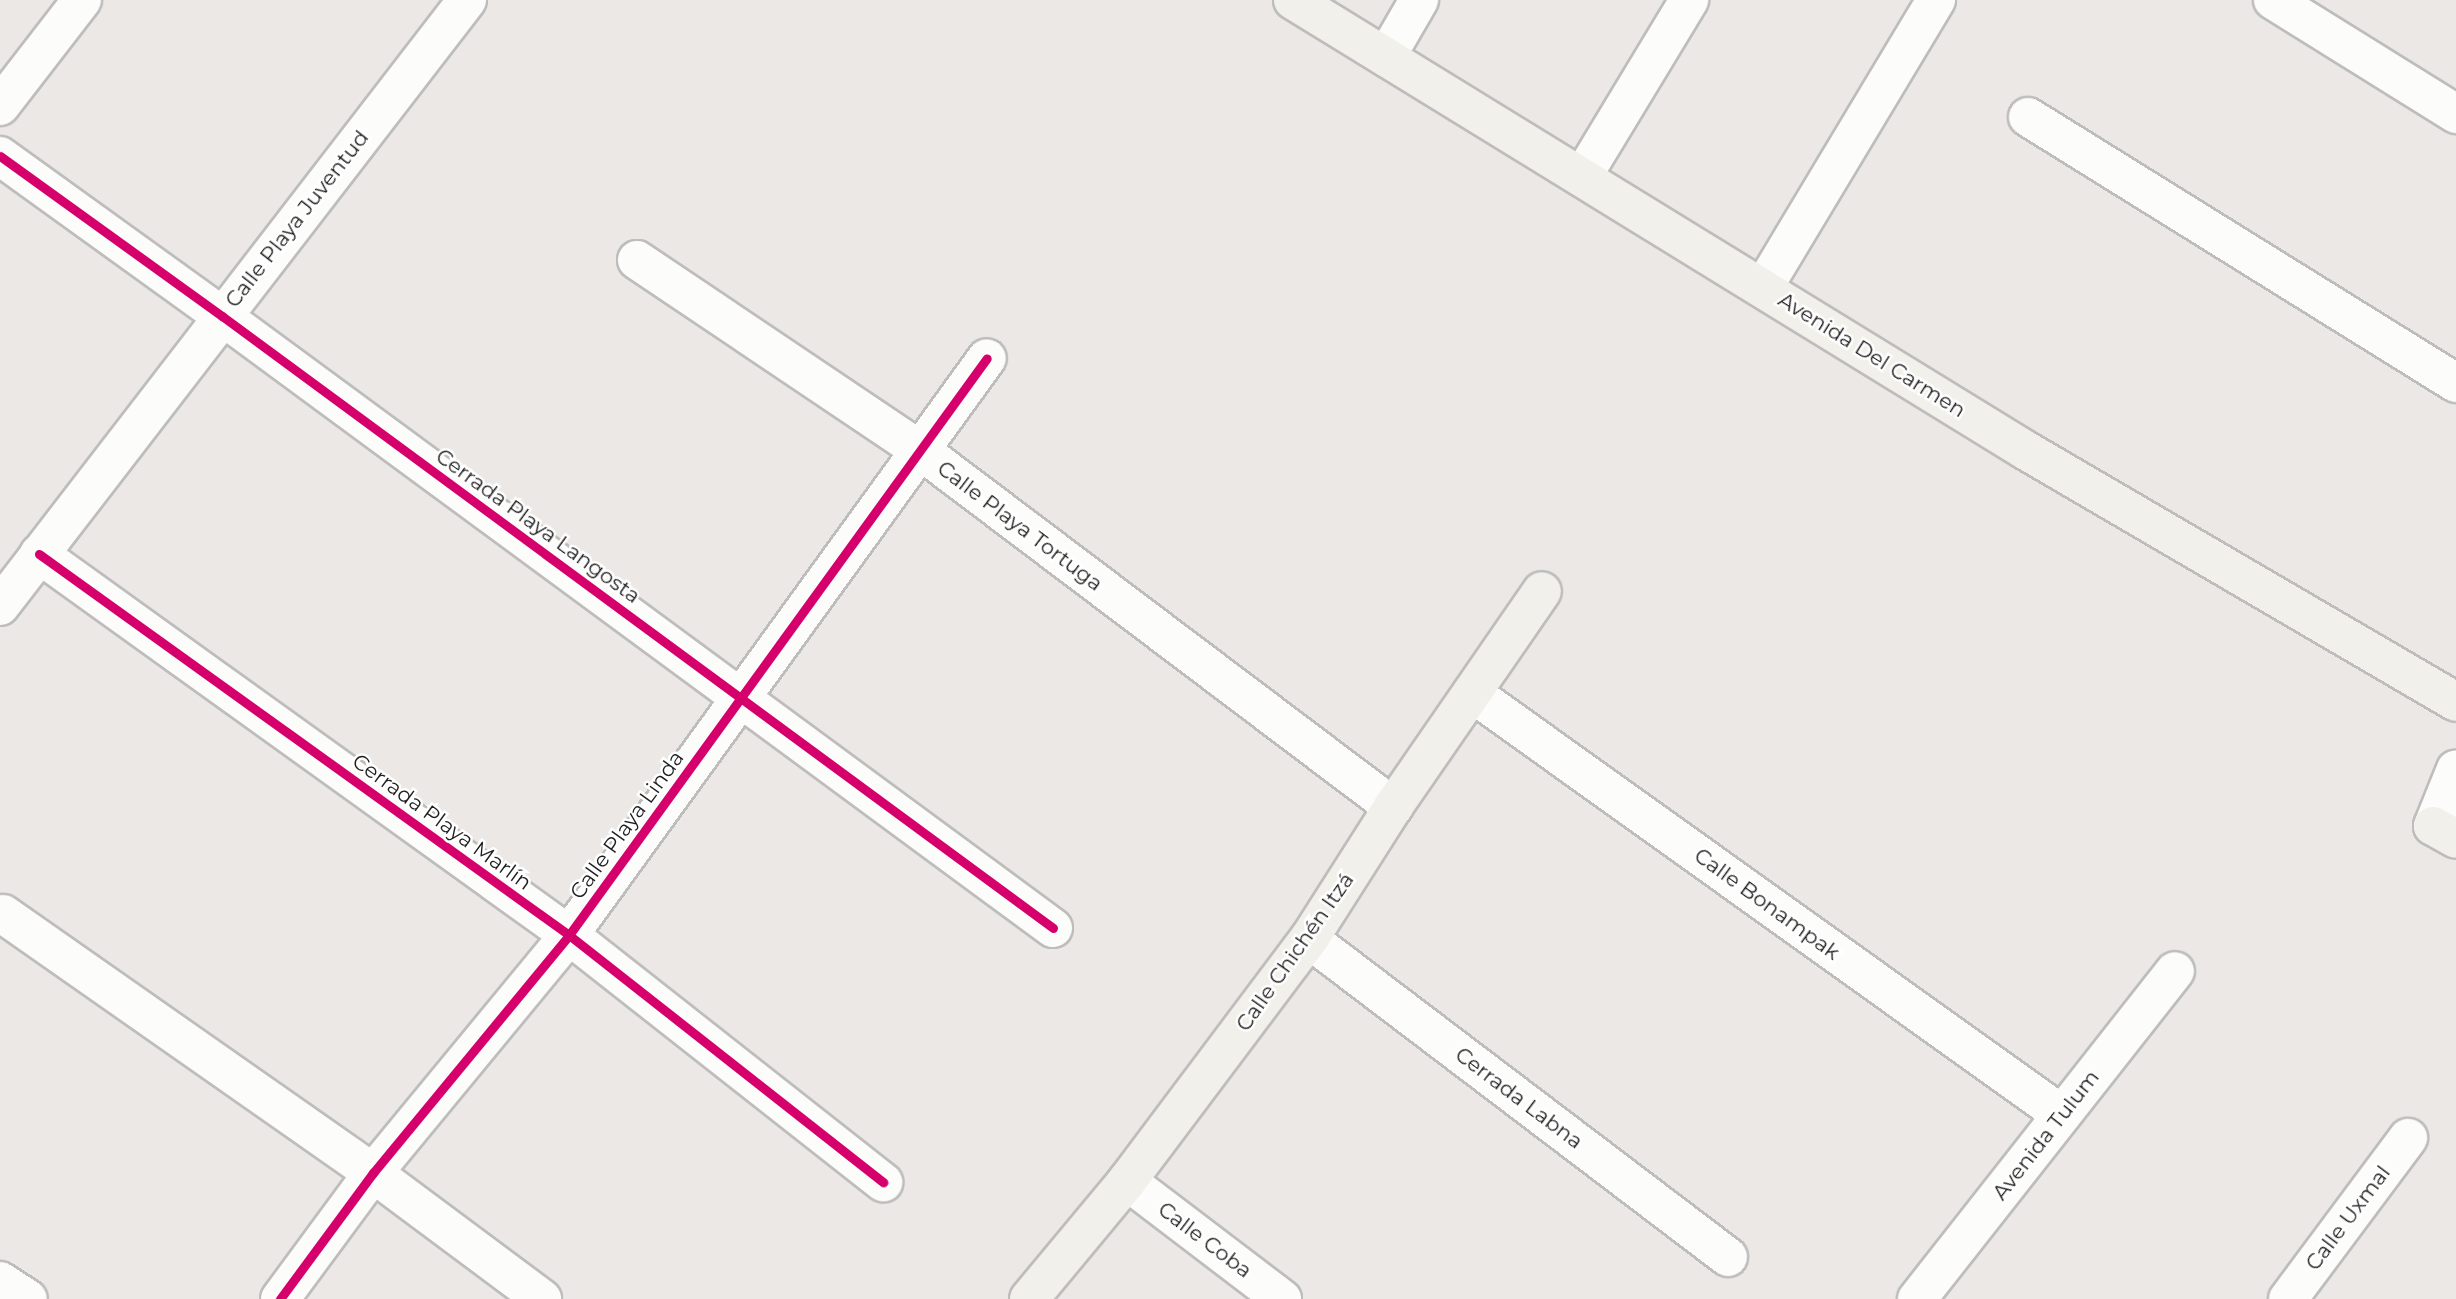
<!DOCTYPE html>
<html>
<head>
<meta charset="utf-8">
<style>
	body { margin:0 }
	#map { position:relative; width:2456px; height:1299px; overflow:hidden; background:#ebe8e6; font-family:Montserrat,sans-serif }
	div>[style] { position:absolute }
	.roads { filter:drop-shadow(2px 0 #bebdbc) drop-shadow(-2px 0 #bebdbc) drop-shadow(0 2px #bebdbc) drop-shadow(0 -2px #bebdbc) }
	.street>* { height:38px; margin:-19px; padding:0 19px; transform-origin:19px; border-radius:19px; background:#fcfcfb }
	.secondary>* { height:38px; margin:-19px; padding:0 19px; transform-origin:19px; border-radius:19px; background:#f1f0eb }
	.cycleway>* { height:9px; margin:-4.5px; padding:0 4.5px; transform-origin:4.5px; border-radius:4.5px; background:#d6006c }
	span { translate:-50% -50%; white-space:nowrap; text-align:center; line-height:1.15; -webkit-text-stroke:5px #fff; paint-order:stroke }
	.street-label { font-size:21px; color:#1d1d1d }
</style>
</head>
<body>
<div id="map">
	<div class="roads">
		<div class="street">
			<i style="left:2273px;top:0;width:216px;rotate:31.9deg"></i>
			<i style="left:1386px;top:57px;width:66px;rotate:-59.9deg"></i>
			<i style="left:0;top:106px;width:134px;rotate:-52.3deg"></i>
			<i style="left:2028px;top:117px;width:504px;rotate:31.86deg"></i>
			<i style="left:0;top:156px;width:274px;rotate:35.8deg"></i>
			<i style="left:222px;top:316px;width:1032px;rotate:36.37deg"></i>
			<i style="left:1582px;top:177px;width:207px;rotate:-58.8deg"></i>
			<i style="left:637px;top:260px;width:341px;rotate:33.9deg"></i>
			<i style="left:920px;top:450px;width:593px;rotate:37.04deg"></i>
			<i style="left:1763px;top:288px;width:336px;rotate:-59deg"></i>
			<i style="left:39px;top:554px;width:653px;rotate:35.71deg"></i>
			<i style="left:569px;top:935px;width:400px;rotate:38.2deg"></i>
			<i style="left:0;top:606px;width:765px;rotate:-52.38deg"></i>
			<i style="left:1472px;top:693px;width:725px;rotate:35.57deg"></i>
			<i style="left:2433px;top:826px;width:61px;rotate:-68deg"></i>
			<i style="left:3px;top:914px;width:452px;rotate:35deg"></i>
			<i style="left:373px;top:1173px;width:211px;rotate:36.7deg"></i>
			<i style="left:1309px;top:939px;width:526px;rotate:37.2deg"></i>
			<i style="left:1127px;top:1181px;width:195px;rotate:37.3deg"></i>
			<i style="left:0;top:1281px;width:33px;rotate:33deg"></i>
			<i style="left:280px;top:1299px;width:157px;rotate:-53.6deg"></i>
			<i style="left:373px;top:1173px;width:308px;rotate:-50.5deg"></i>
			<i style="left:569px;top:935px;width:712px;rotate:-54.08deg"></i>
			<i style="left:1917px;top:1299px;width:417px;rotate:-51.8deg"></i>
			<i style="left:2288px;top:1299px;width:201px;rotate:-53.3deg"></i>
		</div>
		<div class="secondary">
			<i style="left:1293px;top:0;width:859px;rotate:31.58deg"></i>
			<i style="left:2025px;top:450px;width:499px;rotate:30.3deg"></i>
			<i style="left:2433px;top:826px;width:26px;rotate:29deg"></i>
			<i style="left:1029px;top:1299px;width:153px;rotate:-50.3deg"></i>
			<i style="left:1127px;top:1181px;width:303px;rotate:-53.1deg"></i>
			<i style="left:1309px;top:939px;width:156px;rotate:-57.5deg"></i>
			<i style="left:1393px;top:807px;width:262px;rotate:-55.4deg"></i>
		</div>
	</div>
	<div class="cycleway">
		<i style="left:0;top:156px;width:274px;rotate:35.8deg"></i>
		<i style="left:222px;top:316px;width:1032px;rotate:36.37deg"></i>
		<i style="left:39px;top:554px;width:653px;rotate:35.71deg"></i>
		<i style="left:569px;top:935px;width:400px;rotate:38.2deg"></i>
		<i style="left:280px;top:1299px;width:157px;rotate:-53.6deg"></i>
		<i style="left:373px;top:1173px;width:308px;rotate:-50.5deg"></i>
		<i style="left:569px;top:935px;width:712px;rotate:-54.08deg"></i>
	</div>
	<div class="street-label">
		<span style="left:297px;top:219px;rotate:-52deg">Calle Playa Juventud</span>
		<span style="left:1872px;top:355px;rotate:32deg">Avenida Del Carmen</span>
		<span style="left:538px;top:526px;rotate:36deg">Cerrada Playa Langosta</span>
		<span style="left:1020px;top:526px;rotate:37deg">Calle Playa Tortuga</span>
		<span style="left:442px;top:822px;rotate:36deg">Cerrada Playa Marlín</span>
		<span style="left:627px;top:825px;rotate:-54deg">Calle Playa Linda</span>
		<span style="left:1767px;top:904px;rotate:36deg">Calle Bonampak</span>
		<span style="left:1295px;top:952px;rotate:-55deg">Calle Chichén Itzá</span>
		<span style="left:1519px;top:1098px;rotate:37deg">Cerrada Labna</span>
		<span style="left:2046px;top:1135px;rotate:-52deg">Avenida Tulum</span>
		<span style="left:2348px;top:1218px;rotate:-53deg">Calle Uxmal</span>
		<span style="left:1205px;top:1240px;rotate:37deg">Calle Coba</span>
	</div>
</div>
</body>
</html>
